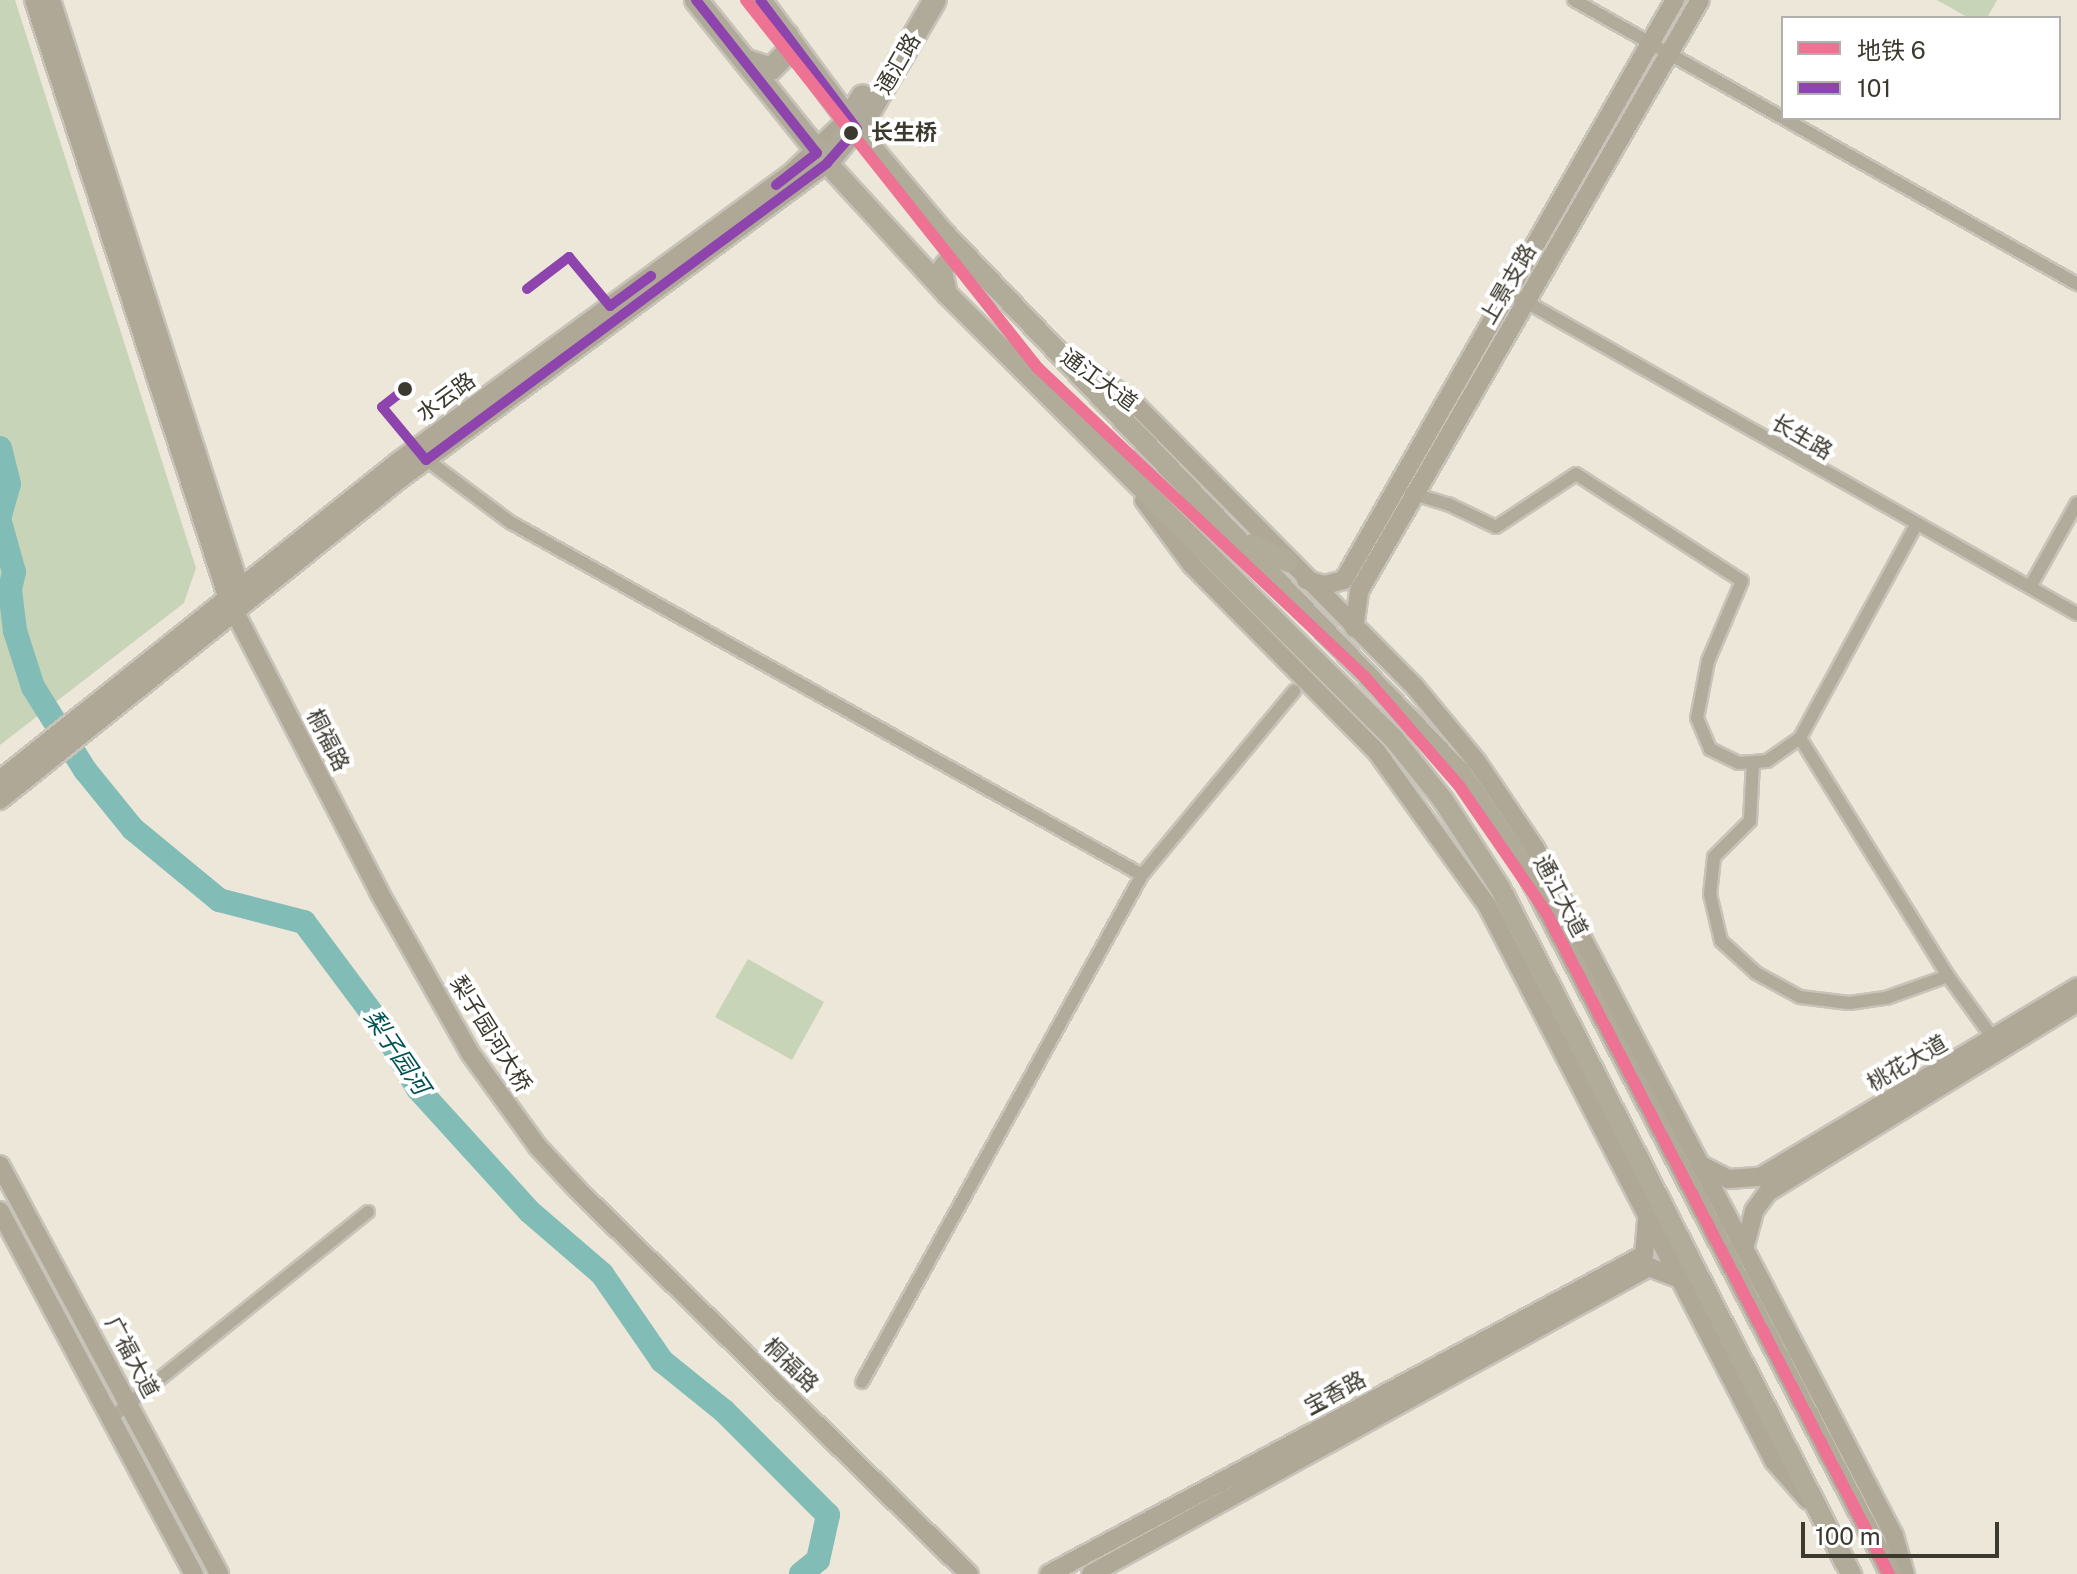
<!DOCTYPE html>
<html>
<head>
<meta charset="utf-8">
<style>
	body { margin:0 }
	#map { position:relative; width:2077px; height:1574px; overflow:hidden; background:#ece7d9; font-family:"Public Sans","Noto Sans SC",sans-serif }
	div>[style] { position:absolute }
	.green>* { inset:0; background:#c7d4b7 }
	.river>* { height:24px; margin:-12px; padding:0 12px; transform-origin:12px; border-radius:12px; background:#82bcb7 }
	.roads { filter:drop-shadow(2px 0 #c7c3b9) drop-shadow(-2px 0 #c7c3b9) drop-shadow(0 2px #c7c3b9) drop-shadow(0 -2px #c7c3b9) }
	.street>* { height:12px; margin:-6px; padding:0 6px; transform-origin:6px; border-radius:6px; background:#b0ab9b }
	.secondary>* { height:18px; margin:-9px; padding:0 9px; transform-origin:9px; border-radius:9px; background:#b0a897 }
	.primary>* { height:20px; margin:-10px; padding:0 10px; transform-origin:10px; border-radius:10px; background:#b1ab99 }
	.highway>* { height:22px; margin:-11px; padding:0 11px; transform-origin:11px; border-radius:11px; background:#b0aa9b }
	.bus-1>* { height:10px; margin:-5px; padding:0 5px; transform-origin:5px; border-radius:5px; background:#8e44ad }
	.metro-1>* { height:12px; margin:-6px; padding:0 6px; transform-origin:6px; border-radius:6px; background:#ed7294 }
	.dots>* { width:22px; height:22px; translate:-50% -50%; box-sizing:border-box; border:4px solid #fff; border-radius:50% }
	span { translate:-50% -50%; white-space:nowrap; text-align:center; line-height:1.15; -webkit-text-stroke:8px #fff; paint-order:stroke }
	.street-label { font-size:22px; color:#3c392f }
	.stop-label { font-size:22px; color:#3c392f; font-weight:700 }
	.left { translate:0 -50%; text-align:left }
	.water-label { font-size:24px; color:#015152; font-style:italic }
	.legend { position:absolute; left:1781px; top:16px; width:280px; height:104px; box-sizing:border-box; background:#fff; border:2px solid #b1b0ac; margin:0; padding:10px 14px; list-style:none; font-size:24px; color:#3c392f }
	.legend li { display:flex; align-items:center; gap:16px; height:40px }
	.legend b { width:40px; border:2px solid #b1b0ac }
	.scale { position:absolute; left:1801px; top:1522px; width:198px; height:36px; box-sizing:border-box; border:4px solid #3c392f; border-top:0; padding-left:10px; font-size:24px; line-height:28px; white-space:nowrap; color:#3c392f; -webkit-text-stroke:6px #fff; paint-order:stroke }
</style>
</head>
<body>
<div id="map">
	<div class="green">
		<i style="clip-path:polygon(0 0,15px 0,196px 568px,184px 603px,0 745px)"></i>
		<i style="clip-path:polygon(1937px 0,1997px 0,1987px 18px,1969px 18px)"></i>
		<i style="clip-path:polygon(748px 959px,824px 1002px,792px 1060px,715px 1017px)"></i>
	</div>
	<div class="river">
		<i style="left:0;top:448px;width:37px;rotate:76deg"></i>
		<i style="left:9px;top:484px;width:33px;rotate:106deg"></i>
		<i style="left:0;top:522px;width:52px;rotate:74.4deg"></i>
		<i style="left:14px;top:572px;width:18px;rotate:103deg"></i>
		<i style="left:10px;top:590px;width:41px;rotate:83deg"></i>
		<i style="left:15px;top:631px;width:59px;rotate:72.2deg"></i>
		<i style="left:33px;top:687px;width:98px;rotate:57.9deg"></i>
		<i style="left:85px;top:770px;width:76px;rotate:50.9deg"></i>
		<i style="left:133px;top:829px;width:112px;rotate:39.5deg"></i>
		<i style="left:219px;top:900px;width:88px;rotate:14.5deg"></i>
		<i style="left:304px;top:922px;width:127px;rotate:53.3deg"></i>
		<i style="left:380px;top:1024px;width:75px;rotate:59.7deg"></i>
		<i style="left:418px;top:1089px;width:166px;rotate:47.7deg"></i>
		<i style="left:530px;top:1212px;width:95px;rotate:40.7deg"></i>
		<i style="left:602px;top:1274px;width:106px;rotate:55.4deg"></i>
		<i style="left:662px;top:1361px;width:80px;rotate:38.9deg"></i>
		<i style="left:724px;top:1411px;width:147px;rotate:45deg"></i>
		<i style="left:828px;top:1515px;width:46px;rotate:102.5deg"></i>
		<i style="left:818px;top:1560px;width:22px;rotate:141deg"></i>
	</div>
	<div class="roads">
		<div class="street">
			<i style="left:1574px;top:0;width:578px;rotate:29.45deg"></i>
			<i style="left:1509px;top:292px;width:653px;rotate:29.55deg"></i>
			<i style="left:423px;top:457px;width:109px;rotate:36.8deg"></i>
			<i style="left:510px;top:522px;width:724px;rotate:29.19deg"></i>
			<i style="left:1411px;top:493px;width:39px;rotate:17deg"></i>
			<i style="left:1448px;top:504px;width:53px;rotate:25.6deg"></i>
			<i style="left:1496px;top:527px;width:96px;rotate:-33.5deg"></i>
			<i style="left:1576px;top:474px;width:197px;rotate:32.8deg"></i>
			<i style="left:1742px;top:581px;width:87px;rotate:113deg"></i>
			<i style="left:1708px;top:661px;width:58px;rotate:100.9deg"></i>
			<i style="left:1697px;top:718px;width:34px;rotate:67deg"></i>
			<i style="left:1710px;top:749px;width:32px;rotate:26deg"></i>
			<i style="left:1739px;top:763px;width:28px;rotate:-4deg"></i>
			<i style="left:1767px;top:761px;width:40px;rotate:-34.9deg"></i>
			<i style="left:1916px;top:525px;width:243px;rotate:118.6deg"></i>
			<i style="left:1800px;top:738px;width:280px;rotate:58.1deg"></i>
			<i style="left:1948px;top:976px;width:80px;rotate:54.1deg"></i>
			<i style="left:2030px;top:587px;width:96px;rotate:-60.8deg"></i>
			<i style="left:1753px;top:762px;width:59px;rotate:92.9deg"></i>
			<i style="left:1750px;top:821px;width:51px;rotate:135deg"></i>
			<i style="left:1714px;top:857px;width:37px;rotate:96deg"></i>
			<i style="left:1710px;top:894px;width:48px;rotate:76.8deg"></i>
			<i style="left:1721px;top:941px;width:47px;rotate:42.4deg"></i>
			<i style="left:1756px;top:973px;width:50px;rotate:28.6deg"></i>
			<i style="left:1800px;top:997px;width:49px;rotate:7deg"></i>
			<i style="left:1849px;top:1003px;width:37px;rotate:-8deg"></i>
			<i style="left:1886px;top:998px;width:66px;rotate:-19.5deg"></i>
			<i style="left:862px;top:1382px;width:579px;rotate:-61.09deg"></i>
			<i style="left:1142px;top:875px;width:239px;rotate:-50.4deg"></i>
			<i style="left:112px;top:1417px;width:328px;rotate:-38.7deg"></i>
		</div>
		<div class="secondary">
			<i style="left:34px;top:0;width:630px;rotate:72.05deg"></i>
			<i style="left:228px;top:599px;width:330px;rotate:62.7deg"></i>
			<i style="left:379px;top:892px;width:185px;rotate:60.5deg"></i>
			<i style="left:470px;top:1053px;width:116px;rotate:54.1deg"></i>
			<i style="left:538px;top:1147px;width:59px;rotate:47.1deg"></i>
			<i style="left:578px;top:1190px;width:548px;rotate:44.48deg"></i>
			<i style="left:51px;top:0;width:618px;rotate:72.18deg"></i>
			<i style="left:240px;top:588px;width:11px;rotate:95deg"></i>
			<i style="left:1071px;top:359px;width:73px;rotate:34.3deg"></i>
			<i style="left:1131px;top:400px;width:404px;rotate:45.3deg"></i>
			<i style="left:1415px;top:687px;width:97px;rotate:50.4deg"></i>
			<i style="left:1477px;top:762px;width:104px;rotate:56deg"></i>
			<i style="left:1535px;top:848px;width:776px;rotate:62.44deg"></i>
			<i style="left:1894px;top:1536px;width:40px;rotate:74deg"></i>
			<i style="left:1144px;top:500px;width:81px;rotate:53.6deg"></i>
			<i style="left:1192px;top:565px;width:263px;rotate:45.3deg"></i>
			<i style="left:1377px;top:752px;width:188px;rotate:54.3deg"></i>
			<i style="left:1487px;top:905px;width:626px;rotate:62.7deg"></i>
			<i style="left:1774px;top:1461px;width:52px;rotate:48.9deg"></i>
			<i style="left:1306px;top:580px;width:20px;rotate:15deg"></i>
			<i style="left:1325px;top:585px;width:20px;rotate:-15deg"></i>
			<i style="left:1344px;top:580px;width:668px;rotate:-60.29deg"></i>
			<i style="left:1354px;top:628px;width:37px;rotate:-82deg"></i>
			<i style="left:1359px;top:591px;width:682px;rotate:-60.02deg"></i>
			<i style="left:0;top:780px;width:511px;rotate:-38.64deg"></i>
			<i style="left:399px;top:461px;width:484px;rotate:-36.3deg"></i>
			<i style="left:789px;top:175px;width:81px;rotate:-43.5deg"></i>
			<i style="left:0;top:800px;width:513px;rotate:-38.75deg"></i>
			<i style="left:400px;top:479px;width:531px;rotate:-36.5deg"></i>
			<i style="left:0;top:1165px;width:464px;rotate:61.8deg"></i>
			<i style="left:1703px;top:1166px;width:28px;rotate:27deg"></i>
			<i style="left:1728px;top:1179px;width:32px;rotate:-4deg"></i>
			<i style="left:1760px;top:1177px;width:370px;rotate:-30.9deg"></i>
			<i style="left:0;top:1211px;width:412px;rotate:61.9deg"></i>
			<i style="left:1744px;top:1249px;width:39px;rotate:-75deg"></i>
			<i style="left:1754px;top:1211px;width:24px;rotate:-54deg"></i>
			<i style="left:1768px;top:1192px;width:362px;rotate:-31.5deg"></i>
			<i style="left:1049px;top:1574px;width:675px;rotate:-28.2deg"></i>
			<i style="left:1644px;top:1255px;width:38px;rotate:-85deg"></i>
			<i style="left:1091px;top:1574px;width:637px;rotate:-28.82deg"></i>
			<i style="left:1649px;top:1267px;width:34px;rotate:21deg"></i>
		</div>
		<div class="primary">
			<i style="left:848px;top:119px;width:150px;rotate:49.9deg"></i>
			<i style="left:945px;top:234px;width:746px;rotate:46.25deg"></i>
			<i style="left:1461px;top:773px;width:108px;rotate:55.6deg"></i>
			<i style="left:1522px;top:862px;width:802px;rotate:62.6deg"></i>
			<i style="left:827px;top:163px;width:178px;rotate:47.5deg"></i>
			<i style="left:947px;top:294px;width:631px;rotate:44.87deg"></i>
			<i style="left:1394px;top:739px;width:78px;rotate:51.2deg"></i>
			<i style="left:1443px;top:800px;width:105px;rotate:57.1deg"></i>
			<i style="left:1500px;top:888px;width:771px;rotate:62.9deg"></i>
			<i style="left:947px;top:294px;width:25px;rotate:-102deg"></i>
			<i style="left:942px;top:270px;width:7px;rotate:-56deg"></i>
			<i style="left:946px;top:264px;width:9px;rotate:-36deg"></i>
			<i style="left:953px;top:259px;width:19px;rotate:12deg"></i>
			<i style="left:1252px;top:544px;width:40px;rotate:26.6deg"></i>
		</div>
		<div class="highway">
			<i style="left:696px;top:0;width:209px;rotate:51.2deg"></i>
			<i style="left:827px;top:163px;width:70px;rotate:-50.8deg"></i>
			<i style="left:871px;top:109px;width:126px;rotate:-59.6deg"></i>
			<i style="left:760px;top:0;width:148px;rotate:53.5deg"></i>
			<i style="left:848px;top:119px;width:27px;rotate:-57deg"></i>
			<i style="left:744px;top:60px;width:28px;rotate:18deg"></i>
			<i style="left:771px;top:69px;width:25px;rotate:-45deg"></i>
			<i style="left:789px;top:51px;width:16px;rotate:-97deg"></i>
		</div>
	</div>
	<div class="bus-1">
		<i style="left:696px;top:0;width:195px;rotate:51.7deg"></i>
		<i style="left:817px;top:153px;width:52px;rotate:142deg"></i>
		<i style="left:527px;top:289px;width:53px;rotate:-37.3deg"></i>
		<i style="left:569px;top:257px;width:64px;rotate:50.1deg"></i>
		<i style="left:610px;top:306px;width:51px;rotate:-36.2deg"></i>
		<i style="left:405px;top:389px;width:29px;rotate:142deg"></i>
		<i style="left:382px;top:407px;width:69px;rotate:50.3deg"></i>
		<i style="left:426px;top:460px;width:499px;rotate:-36.5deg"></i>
		<i style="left:827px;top:163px;width:45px;rotate:-48.6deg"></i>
		<i style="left:857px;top:129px;width:161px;rotate:-126.9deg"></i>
	</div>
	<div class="metro-1">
		<i style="left:746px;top:0;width:470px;rotate:51.6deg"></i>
		<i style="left:1038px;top:368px;width:448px;rotate:43.4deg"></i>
		<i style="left:1364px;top:676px;width:147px;rotate:49.1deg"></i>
		<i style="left:1460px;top:787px;width:152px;rotate:55.5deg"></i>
		<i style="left:1546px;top:912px;width:746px;rotate:62.61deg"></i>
	</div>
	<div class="dots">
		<i style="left:851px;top:133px;background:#3c392f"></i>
		<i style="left:405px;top:389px;background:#3c392f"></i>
	</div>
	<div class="street-label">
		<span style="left:898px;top:64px;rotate:-60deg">通汇路</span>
		<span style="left:1508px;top:284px;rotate:-60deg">上景支路</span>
		<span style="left:1099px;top:380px;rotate:36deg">通江大道</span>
		<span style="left:446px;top:397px;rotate:-36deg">水云路</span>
		<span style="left:1802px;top:437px;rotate:30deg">长生路</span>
		<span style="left:328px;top:740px;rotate:63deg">桐福路</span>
		<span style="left:1561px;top:896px;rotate:62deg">通江大道</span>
		<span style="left:491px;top:1034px;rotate:58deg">梨子园河大桥</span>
		<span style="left:1907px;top:1063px;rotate:-30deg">桃花大道</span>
		<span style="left:132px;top:1357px;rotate:62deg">广福大道</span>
		<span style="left:791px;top:1365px;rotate:44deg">桐福路</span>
		<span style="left:1335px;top:1393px;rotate:-28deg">宝香路</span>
	</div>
	<div class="stop-label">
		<span class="left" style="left:871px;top:133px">长生桥</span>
	</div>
	<div class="water-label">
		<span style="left:397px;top:1052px;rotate:56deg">梨子园河</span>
	</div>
	<ul class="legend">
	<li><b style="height:10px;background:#ed7294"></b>地铁 6</li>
	<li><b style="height:10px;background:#8e44ad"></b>101</li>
	</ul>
	<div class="scale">100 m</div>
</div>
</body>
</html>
